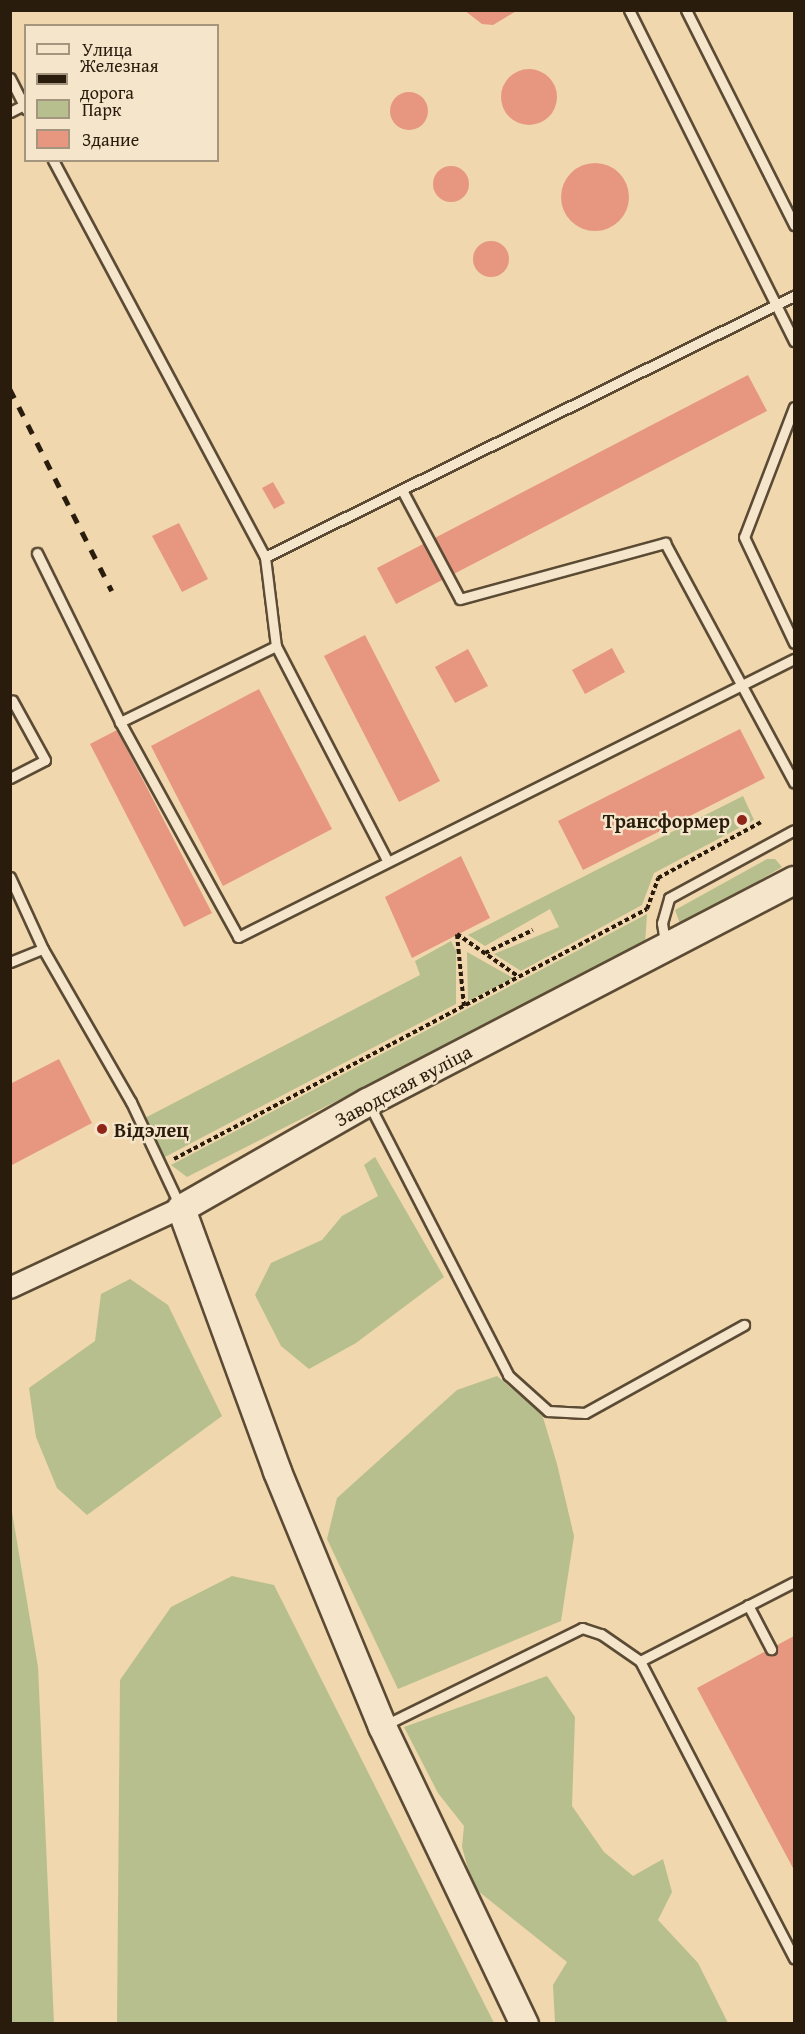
<!DOCTYPE html>
<html>
<head>
<meta charset="utf-8">
<style>
	body { margin:0 }
	#map { position:relative; width:805px; height:2034px; overflow:hidden; background:#f0d7ad; font-family:"Gentium Book Plus",serif }
	div>[style] { position:absolute }
	.green>* { inset:0; background:#b6bf8d }
	.building>* { inset:0; background:#e79780 }
	.round { border-radius:50% }
	.path>* { height:4px; margin-top:-2px; transform-origin:0; background:repeating-linear-gradient(90deg,#291c0d 0 4.5px,transparent 0 7.5px) }
	.roads { filter:drop-shadow(2px 0 #5b4b35) drop-shadow(-2px 0 #5b4b35) drop-shadow(0 2px #5b4b35) drop-shadow(0 -2px #5b4b35) }
	.lane>* { height:9px; margin:-4.5px; padding:0 4.5px; transform-origin:4.5px; border-radius:4.5px; background:#f5e5ca }
	.street>* { height:20px; margin:-10px; padding:0 10px; transform-origin:10px; border-radius:10px; background:#f5e5ca }
	.secondary>* { height:27px; margin:-13.5px; padding:0 13.5px; transform-origin:13.5px; border-radius:13.5px; background:#f5e5ca }
	.rail>* { height:4.5px; margin-top:-2.25px; transform-origin:0; background:repeating-linear-gradient(90deg,#291c0d 0 10px,transparent 0 20px) }
	.dots>* { width:16px; height:16px; translate:-50% -50%; box-sizing:border-box; border:3px solid #f5e5ca; border-radius:50% }
	span { translate:-50% -50%; white-space:nowrap; text-align:center; line-height:1.15; -webkit-text-stroke:4.5px #f5e5ca; paint-order:stroke }
	.poi-label { font-size:20px; color:#291c0d; font-weight:700 }
	.right { translate:-100% -50%; text-align:right }
	.left { translate:0 -50%; text-align:left }
	.street-label { font-size:20px; color:#291c0d }
	.frame { position:absolute; inset:0; border:12px solid #291c0d; pointer-events:none }
	.legend { position:absolute; left:24px; top:24px; width:195px; height:138px; box-sizing:border-box; background:#f5e5ca; border:2px solid #a3957e; margin:0; padding:8px 10px; list-style:none; font-size:18px; color:#291c0d }
	.legend li { display:flex; align-items:center; gap:12px; height:30px }
	.legend b { width:30px; border:2px solid #a3957e }
</style>
</head>
<body>
<div id="map">
	<div class="green">
		<i style="clip-path:polygon(743px 796px,754px 820px,654px 873px,642px 905px,521px 971px,494px 954px,559px 927px,550px 909px,485px 946px,468px 935px)"></i>
		<i style="clip-path:polygon(767px 859px,775px 859px,782px 867px,681px 926px,675px 910px)"></i>
		<i style="clip-path:polygon(647px 914px,645px 944px,187px 1177px,171px 1165px)"></i>
		<i style="clip-path:polygon(451px 941px,456px 951px,456px 1004px,163px 1158px,143px 1119px,420px 975px,415px 961px)"></i>
		<i style="clip-path:polygon(467px 952px,513px 978px,468px 1001px)"></i>
		<i style="clip-path:polygon(375px 1157px,444px 1277px,356px 1343px,309px 1369px,281px 1346px,255px 1295px,271px 1263px,322px 1240px,342px 1216px,378px 1196px,364px 1165px)"></i>
		<i style="clip-path:polygon(130px 1279px,168px 1305px,222px 1416px,87px 1515px,57px 1488px,36px 1437px,29px 1388px,95px 1341px,101px 1294px)"></i>
		<i style="clip-path:polygon(497px 1376px,542px 1414px,557px 1464px,574px 1536px,561px 1621px,398px 1689px,327px 1539px,337px 1498px,457px 1390px)"></i>
		<i style="clip-path:polygon(11px 1506px,38px 1667px,54px 2023px,11px 2023px)"></i>
		<i style="clip-path:polygon(232px 1576px,274px 1585px,494px 2023px,117px 2023px,120px 1680px,171px 1607px)"></i>
		<i style="clip-path:polygon(547px 1676px,575px 1717px,572px 1806px,604px 1852px,633px 1876px,663px 1859px,672px 1892px,658px 1920px,698px 1963px,728px 2023px,555px 2023px,553px 1985px,567px 1962px,473px 1887px,462px 1847px,464px 1826px,438px 1793px,404px 1727px)"></i>
	</div>
	<div class="building">
		<i style="clip-path:polygon(464px 10px,518px 10px,493px 25px,482px 24px)"></i>
		<i class="round" style="left:501px;top:69px;width:56px;height:56px"></i>
		<i class="round" style="left:390px;top:92px;width:38px;height:38px"></i>
		<i class="round" style="left:561px;top:163px;width:68px;height:68px"></i>
		<i class="round" style="left:433px;top:166px;width:36px;height:36px"></i>
		<i class="round" style="left:473px;top:241px;width:36px;height:36px"></i>
		<i style="clip-path:polygon(748px 375px,767px 411px,396px 604px,377px 568px)"></i>
		<i style="clip-path:polygon(273px 482px,285px 503px,274px 509px,262px 488px)"></i>
		<i style="clip-path:polygon(179px 523px,208px 579px,182px 592px,152px 536px)"></i>
		<i style="clip-path:polygon(365px 635px,440px 781px,399px 802px,324px 656px)"></i>
		<i style="clip-path:polygon(612px 648px,625px 672px,585px 694px,572px 670px)"></i>
		<i style="clip-path:polygon(468px 649px,488px 686px,455px 703px,435px 667px)"></i>
		<i style="clip-path:polygon(259px 689px,332px 829px,223px 886px,151px 746px)"></i>
		<i style="clip-path:polygon(740px 729px,765px 778px,583px 870px,558px 821px)"></i>
		<i style="clip-path:polygon(117px 730px,212px 913px,184px 927px,90px 744px)"></i>
		<i style="clip-path:polygon(461px 856px,490px 918px,412px 958px,385px 897px)"></i>
		<i style="clip-path:polygon(59px 1059px,92px 1123px,10px 1166px,10px 1084px)"></i>
		<i style="clip-path:polygon(794px 1636px,794px 1870px,697px 1688px)"></i>
	</div>
	<div class="path">
		<i style="left:485px;top:953px;width:53px;rotate:-25.6deg"></i>
		<i style="left:464px;top:1006px;width:72px;rotate:-95.6deg"></i>
		<i style="left:457px;top:934px;width:75px;rotate:34.7deg"></i>
		<i style="left:174px;top:1159px;width:535px;rotate:-27.86deg"></i>
		<i style="left:647px;top:909px;width:33px;rotate:-70deg"></i>
		<i style="left:658px;top:878px;width:117px;rotate:-28.5deg"></i>
	</div>
	<div class="roads">
		<div class="lane">
			<i style="left:629px;top:10px;width:370px;rotate:63.5deg"></i>
			<i style="left:686px;top:10px;width:241px;rotate:63.3deg"></i>
			<i style="left:10px;top:78px;width:35px;rotate:63deg"></i>
			<i style="left:10px;top:112px;width:16px;rotate:-27deg"></i>
			<i style="left:53px;top:160px;width:450px;rotate:61.9deg"></i>
			<i style="left:265px;top:557px;width:90px;rotate:83deg"></i>
			<i style="left:276px;top:646px;width:241px;rotate:62.6deg"></i>
			<i style="left:794px;top:407px;width:139px;rotate:111deg"></i>
			<i style="left:744px;top:537px;width:117px;rotate:64.7deg"></i>
			<i style="left:402px;top:490px;width:123px;rotate:62deg"></i>
			<i style="left:460px;top:599px;width:213px;rotate:-15.3deg"></i>
			<i style="left:665px;top:543px;width:272px;rotate:61.7deg"></i>
			<i style="left:37px;top:553px;width:188px;rotate:63.8deg"></i>
			<i style="left:265px;top:557px;width:590px;rotate:-26.26deg"></i>
			<i style="left:276px;top:646px;width:174px;rotate:154deg"></i>
			<i style="left:120px;top:722px;width:245px;rotate:61.2deg"></i>
			<i style="left:238px;top:937px;width:622px;rotate:-26.57deg"></i>
			<i style="left:10px;top:778px;width:39px;rotate:-27deg"></i>
			<i style="left:45px;top:760px;width:68px;rotate:-118.8deg"></i>
			<i style="left:10px;top:877px;width:79px;rotate:65.4deg"></i>
			<i style="left:43px;top:949px;width:177px;rotate:60.1deg"></i>
			<i style="left:131px;top:1102px;width:115px;rotate:64.8deg"></i>
			<i style="left:665px;top:942px;width:19px;rotate:-99deg"></i>
			<i style="left:662px;top:923px;width:26px;rotate:-74deg"></i>
			<i style="left:669px;top:898px;width:142px;rotate:-28.5deg"></i>
			<i style="left:10px;top:962px;width:35px;rotate:-22deg"></i>
			<i style="left:369px;top:1104px;width:305px;rotate:62.8deg"></i>
			<i style="left:508px;top:1375px;width:54px;rotate:42deg"></i>
			<i style="left:548px;top:1411px;width:37px;rotate:3deg"></i>
			<i style="left:585px;top:1413px;width:182px;rotate:-29deg"></i>
			<i style="left:794px;top:1582px;width:173px;rotate:152.8deg"></i>
			<i style="left:640px;top:1661px;width:335px;rotate:62.6deg"></i>
			<i style="left:748px;top:1605px;width:50px;rotate:62.4deg"></i>
			<i style="left:383px;top:1726px;width:222px;rotate:-26.2deg"></i>
			<i style="left:582px;top:1628px;width:20px;rotate:18deg"></i>
			<i style="left:601px;top:1634px;width:47px;rotate:34.7deg"></i>
		</div>
		<div class="street">
			<i style="left:10px;top:1288px;width:189px;rotate:-25.1deg"></i>
		</div>
		<div class="secondary">
			<i style="left:524px;top:2024px;width:330px;rotate:-115.5deg"></i>
			<i style="left:382px;top:1726px;width:276px;rotate:-112.4deg"></i>
			<i style="left:277px;top:1471px;width:280px;rotate:-110.1deg"></i>
			<i style="left:181px;top:1208px;width:214px;rotate:-29.7deg"></i>
			<i style="left:367px;top:1102px;width:481px;rotate:-27.5deg"></i>
		</div>
	</div>
	<div class="rail">
		<i style="left:10px;top:389px;width:226px;rotate:63.2deg"></i>
	</div>
	<div class="dots">
		<i style="left:742px;top:820px;background:#8f2418"></i>
		<i style="left:102px;top:1129px;background:#8f2418"></i>
	</div>
	<div class="poi-label">
		<span class="right" style="left:730px;top:820px">Трансформер</span>
		<span class="left" style="left:114px;top:1129px">Відэлец</span>
	</div>
	<div class="street-label">
		<span style="left:403px;top:1085px;rotate:-28deg">Заводская вуліца</span>
	</div>
	<div class="frame"></div>
	<ul class="legend">
	<li><b style="height:8px;background:#f5e5ca"></b>Улица</li>
	<li><b style="height:8px;background:#291c0d"></b>Железная дорога</li>
	<li><b style="height:16px;background:#b6bf8d"></b>Парк</li>
	<li><b style="height:16px;background:#e79780"></b>Здание</li>
	</ul>
</div>
</body>
</html>
